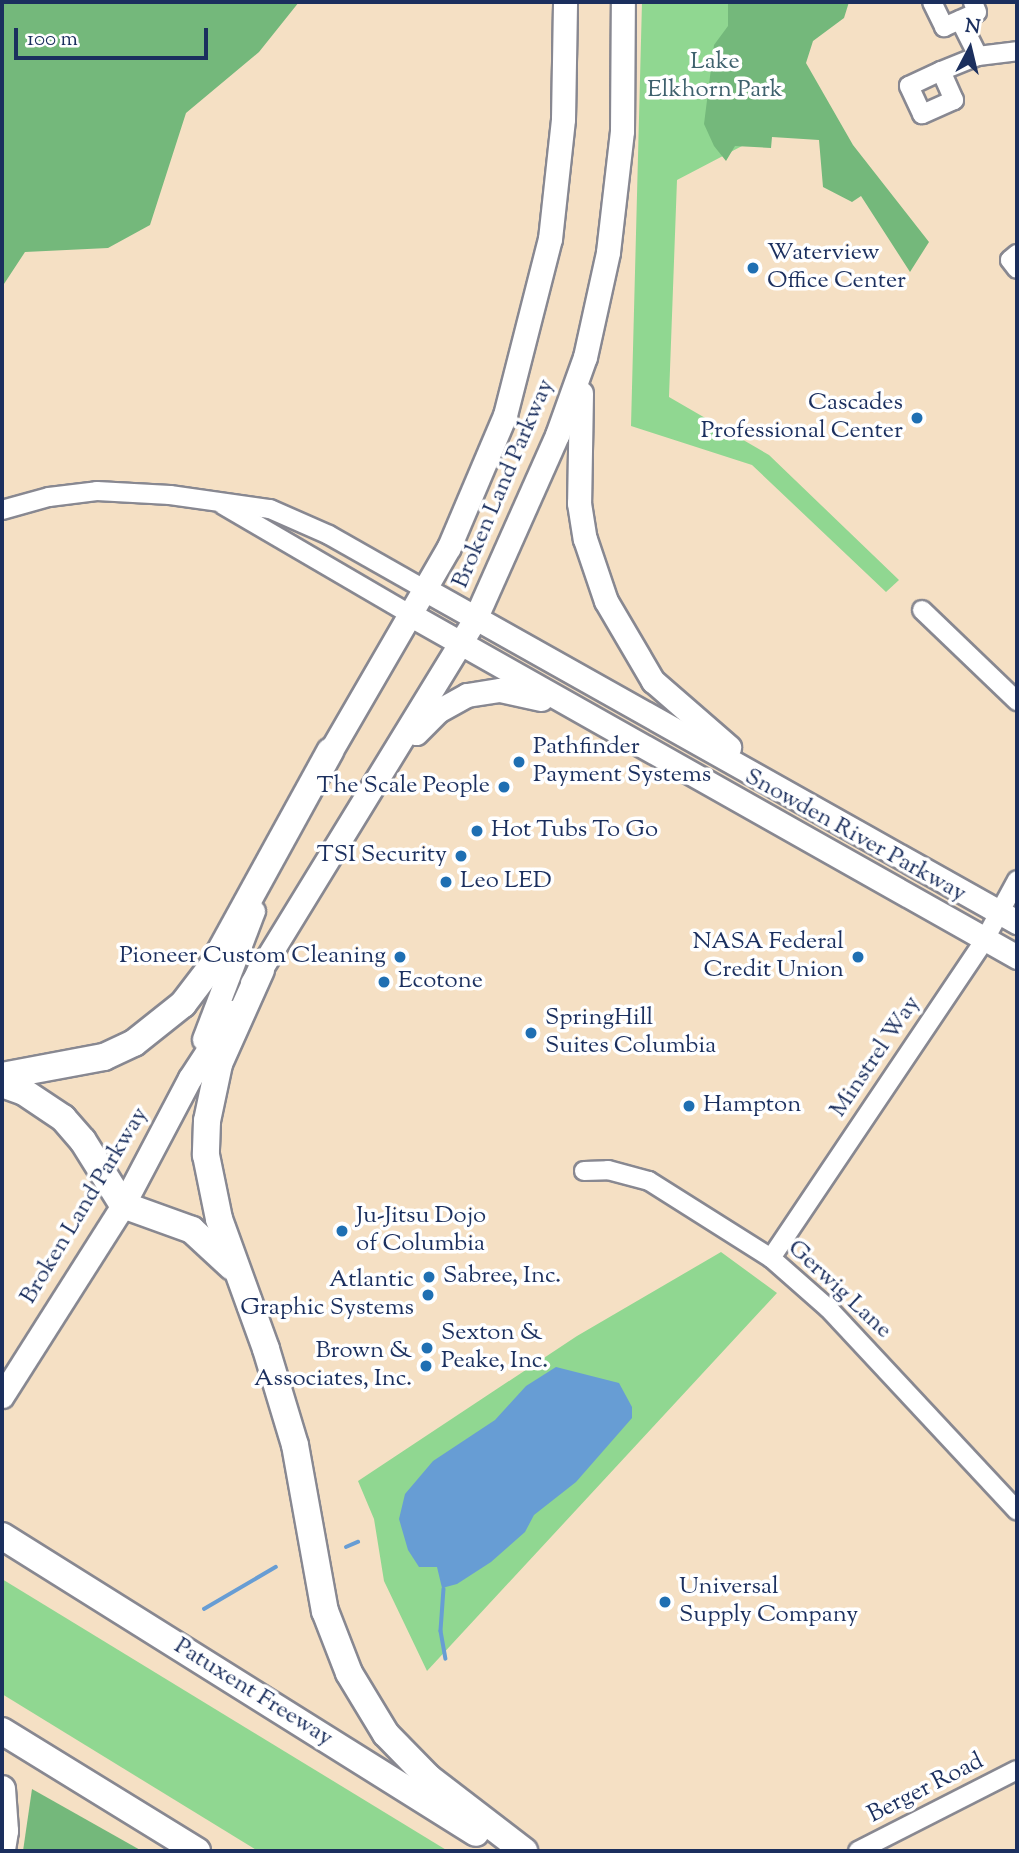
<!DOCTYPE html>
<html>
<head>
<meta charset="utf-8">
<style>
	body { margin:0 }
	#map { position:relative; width:1019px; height:1853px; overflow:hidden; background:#f5e0c4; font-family:"Sorts Mill Goudy",serif }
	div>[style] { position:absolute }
	.green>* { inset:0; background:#90d791 }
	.forest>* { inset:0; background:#74b87b }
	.water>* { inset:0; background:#679dd4 }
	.stream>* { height:3.5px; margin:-1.75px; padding:0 1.75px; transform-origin:1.75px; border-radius:1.75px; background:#679dd4 }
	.roads { filter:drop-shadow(2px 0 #888891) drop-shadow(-2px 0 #888891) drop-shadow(0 2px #888891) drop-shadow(0 -2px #888891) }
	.minor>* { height:18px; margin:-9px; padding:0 9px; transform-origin:9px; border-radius:9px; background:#fff }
	.major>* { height:23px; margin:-11.5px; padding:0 11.5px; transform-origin:11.5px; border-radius:11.5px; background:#fff }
	.highway>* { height:26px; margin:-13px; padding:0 13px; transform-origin:13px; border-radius:13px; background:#fff }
	.dots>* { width:19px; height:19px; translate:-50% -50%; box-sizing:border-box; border:4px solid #fff; border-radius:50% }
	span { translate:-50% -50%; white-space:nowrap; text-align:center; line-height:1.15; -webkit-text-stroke:7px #fff; paint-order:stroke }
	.park-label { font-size:24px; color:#3e616d }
	.poi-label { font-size:24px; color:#1b2f5e }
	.left { translate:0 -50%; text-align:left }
	.right { translate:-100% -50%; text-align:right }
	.street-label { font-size:24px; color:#1b2f5e }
	.frame { position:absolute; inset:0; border:4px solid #1b2f5e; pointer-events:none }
	.north { position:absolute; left:935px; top:14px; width:70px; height:70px; -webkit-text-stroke:5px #fff; paint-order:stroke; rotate:7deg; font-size:19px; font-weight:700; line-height:28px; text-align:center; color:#1b2f5e }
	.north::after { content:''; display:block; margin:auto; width:24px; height:32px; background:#1b2f5e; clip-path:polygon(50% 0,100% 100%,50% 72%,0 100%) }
	.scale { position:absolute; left:14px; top:28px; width:194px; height:32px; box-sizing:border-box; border:4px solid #1b2f5e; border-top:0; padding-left:9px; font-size:21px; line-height:24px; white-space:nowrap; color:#1b2f5e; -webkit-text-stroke:5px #fff; paint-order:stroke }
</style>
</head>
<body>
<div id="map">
	<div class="green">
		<i style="clip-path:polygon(642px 2px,842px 2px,795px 63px,822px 104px,677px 180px,669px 397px,769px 455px,899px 580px,886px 592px,752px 465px,631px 426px)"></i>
		<i style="clip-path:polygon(721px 1252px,777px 1293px,427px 1671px,384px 1581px,374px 1519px,358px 1481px,577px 1336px)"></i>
		<i style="clip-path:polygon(2px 1579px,448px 1851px,258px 1851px,2px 1694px)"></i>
	</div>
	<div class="forest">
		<i style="clip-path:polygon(2px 2px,299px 2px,259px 52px,186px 113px,150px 225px,108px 248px,25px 252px,2px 287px)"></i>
		<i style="clip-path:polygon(728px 2px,849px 2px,844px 18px,813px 41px,806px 63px,853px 145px,929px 242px,910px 272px,861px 196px,852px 202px,823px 187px,819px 140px,772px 137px,771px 148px,735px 146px,726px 161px,714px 146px,704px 124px,714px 45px,728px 26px)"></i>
		<i style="clip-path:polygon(32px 1789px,142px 1851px,23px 1851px)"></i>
	</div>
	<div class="water">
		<i style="clip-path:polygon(556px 1367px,619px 1383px,632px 1407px,632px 1418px,576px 1482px,534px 1515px,525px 1532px,491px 1562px,457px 1584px,442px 1588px,437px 1567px,419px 1567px,408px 1550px,399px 1519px,405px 1494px,433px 1461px,495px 1420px,526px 1386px)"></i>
	</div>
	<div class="stream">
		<i style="left:346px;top:1547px;width:13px;rotate:-23deg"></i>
		<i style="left:444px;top:1589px;width:42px;rotate:94.1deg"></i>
		<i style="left:441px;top:1631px;width:28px;rotate:80deg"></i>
		<i style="left:204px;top:1609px;width:83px;rotate:-30.3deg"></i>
	</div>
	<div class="roads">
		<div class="minor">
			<i style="left:932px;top:2px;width:28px;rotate:64deg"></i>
			<i style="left:944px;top:27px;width:36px;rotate:-24deg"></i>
			<i style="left:977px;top:12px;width:11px;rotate:-112deg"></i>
			<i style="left:960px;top:20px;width:40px;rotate:63.4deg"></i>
			<i style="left:941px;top:71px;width:32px;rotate:66deg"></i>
			<i style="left:954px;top:100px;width:35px;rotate:156deg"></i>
			<i style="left:922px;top:114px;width:31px;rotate:-115deg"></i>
			<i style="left:909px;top:86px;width:35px;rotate:-25deg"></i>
			<i style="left:941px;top:71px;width:40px;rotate:-22deg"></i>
			<i style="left:978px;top:56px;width:39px;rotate:-7deg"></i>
			<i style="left:1017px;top:254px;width:9px;rotate:139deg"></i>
			<i style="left:1010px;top:260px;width:11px;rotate:52deg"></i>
			<i style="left:223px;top:505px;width:218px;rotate:30.3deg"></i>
			<i style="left:2px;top:510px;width:49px;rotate:-15.5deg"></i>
			<i style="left:49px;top:497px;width:48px;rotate:-7.1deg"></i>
			<i style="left:97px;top:491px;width:73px;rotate:3.1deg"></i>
			<i style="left:170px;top:495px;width:101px;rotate:8deg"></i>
			<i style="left:270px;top:509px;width:64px;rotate:23.8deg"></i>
			<i style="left:329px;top:535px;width:112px;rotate:29.6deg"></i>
			<i style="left:922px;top:610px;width:132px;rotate:43.8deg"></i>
			<i style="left:584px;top:1171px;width:24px;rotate:-2deg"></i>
			<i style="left:608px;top:1170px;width:42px;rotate:15deg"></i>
			<i style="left:649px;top:1181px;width:144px;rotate:32.3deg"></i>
			<i style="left:771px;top:1258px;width:76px;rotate:41.3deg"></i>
			<i style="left:828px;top:1308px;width:277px;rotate:47deg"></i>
			<i style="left:771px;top:1258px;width:384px;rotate:-56.1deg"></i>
			<i style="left:985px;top:939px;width:67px;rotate:-61.5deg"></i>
			<i style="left:858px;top:1851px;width:178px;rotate:-27deg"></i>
		</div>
		<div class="major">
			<i style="left:581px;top:393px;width:110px;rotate:91deg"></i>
			<i style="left:579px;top:503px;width:36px;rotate:81deg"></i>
			<i style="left:585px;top:539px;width:65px;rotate:71.3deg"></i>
			<i style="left:606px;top:601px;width:93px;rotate:59.6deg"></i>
			<i style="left:653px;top:681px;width:101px;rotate:41deg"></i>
			<i style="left:426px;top:590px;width:678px;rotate:29.33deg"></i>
			<i style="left:411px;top:615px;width:696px;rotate:29.44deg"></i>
			<i style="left:416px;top:733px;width:31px;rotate:-45deg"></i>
			<i style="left:438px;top:711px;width:33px;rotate:-29deg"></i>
			<i style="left:467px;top:695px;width:33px;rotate:-9deg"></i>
			<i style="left:500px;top:690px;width:42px;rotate:12.4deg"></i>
			<i style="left:322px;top:766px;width:253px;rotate:-59.9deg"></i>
			<i style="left:449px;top:547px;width:143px;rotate:-67deg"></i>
			<i style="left:505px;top:415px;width:182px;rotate:-75.7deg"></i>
			<i style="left:550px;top:239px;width:121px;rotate:-83.8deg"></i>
			<i style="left:563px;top:119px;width:117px;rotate:-89deg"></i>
			<i style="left:252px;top:983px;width:429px;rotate:-58.5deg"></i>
			<i style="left:476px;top:617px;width:199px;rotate:-66deg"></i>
			<i style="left:557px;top:435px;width:83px;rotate:-70.3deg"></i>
			<i style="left:585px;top:357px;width:107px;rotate:-77.6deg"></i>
			<i style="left:608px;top:252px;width:122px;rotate:-83.4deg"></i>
			<i style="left:622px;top:131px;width:129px;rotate:-89.6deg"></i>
			<i style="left:204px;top:1039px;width:137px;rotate:-69.1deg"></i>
			<i style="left:2px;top:1396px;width:226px;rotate:-57.6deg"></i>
			<i style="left:123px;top:1205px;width:144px;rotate:-62.2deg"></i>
			<i style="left:190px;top:1078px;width:79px;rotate:-56.9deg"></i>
		</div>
		<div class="highway">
			<i style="left:261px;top:970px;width:103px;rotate:114.1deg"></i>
			<i style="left:219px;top:1064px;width:58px;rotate:101.9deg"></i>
			<i style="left:207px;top:1121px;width:34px;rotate:92deg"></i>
			<i style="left:206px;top:1155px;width:65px;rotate:78.5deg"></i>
			<i style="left:219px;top:1219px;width:138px;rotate:70.1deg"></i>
			<i style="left:266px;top:1349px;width:100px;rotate:73.2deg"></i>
			<i style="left:295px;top:1445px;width:169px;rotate:79.8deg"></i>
			<i style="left:325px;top:1611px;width:66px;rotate:68.8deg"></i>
			<i style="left:349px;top:1673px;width:71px;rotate:58.8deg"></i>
			<i style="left:386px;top:1734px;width:62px;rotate:45.7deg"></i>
			<i style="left:429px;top:1778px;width:120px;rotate:37.5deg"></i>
			<i style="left:2px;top:1076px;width:104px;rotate:-10.6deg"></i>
			<i style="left:104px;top:1057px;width:33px;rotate:-25deg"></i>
			<i style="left:134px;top:1043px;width:63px;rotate:-38.5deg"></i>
			<i style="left:183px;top:1004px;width:48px;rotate:-52.7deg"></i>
			<i style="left:212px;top:966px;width:245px;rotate:-61.2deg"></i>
			<i style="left:2px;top:1084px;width:23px;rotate:20deg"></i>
			<i style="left:24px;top:1092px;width:47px;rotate:33.7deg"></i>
			<i style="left:63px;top:1118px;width:30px;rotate:49deg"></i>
			<i style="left:83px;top:1141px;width:75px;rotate:58deg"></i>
			<i style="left:123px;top:1205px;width:73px;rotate:19.9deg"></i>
			<i style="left:192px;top:1230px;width:54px;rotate:42.8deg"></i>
			<i style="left:2px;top:1536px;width:559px;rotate:32.07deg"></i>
			<i style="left:2px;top:1731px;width:229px;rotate:31.6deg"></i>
			<i style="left:2px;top:1789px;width:42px;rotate:85.9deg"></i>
			<i style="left:5px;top:1831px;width:20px;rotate:99deg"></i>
		</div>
	</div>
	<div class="dots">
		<i style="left:753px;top:268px;background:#1f6fb2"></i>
		<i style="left:917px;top:418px;background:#1f6fb2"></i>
		<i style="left:519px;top:762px;background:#1f6fb2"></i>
		<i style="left:504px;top:787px;background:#1f6fb2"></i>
		<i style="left:477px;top:831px;background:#1f6fb2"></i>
		<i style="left:461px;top:856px;background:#1f6fb2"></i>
		<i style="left:446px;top:882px;background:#1f6fb2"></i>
		<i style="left:400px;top:957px;background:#1f6fb2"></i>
		<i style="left:858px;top:957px;background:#1f6fb2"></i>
		<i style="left:384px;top:982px;background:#1f6fb2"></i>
		<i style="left:531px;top:1033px;background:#1f6fb2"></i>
		<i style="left:689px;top:1106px;background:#1f6fb2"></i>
		<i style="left:342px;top:1231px;background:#1f6fb2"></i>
		<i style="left:429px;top:1277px;background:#1f6fb2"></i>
		<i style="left:428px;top:1295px;background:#1f6fb2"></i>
		<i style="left:427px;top:1348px;background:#1f6fb2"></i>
		<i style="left:426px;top:1366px;background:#1f6fb2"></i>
		<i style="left:665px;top:1602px;background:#1f6fb2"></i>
	</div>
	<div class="park-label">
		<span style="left:715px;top:77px">Lake<br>Elkhorn Park</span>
	</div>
	<div class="poi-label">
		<span class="left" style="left:767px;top:268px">Waterview<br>Office Center</span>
		<span class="right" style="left:903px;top:418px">Cascades<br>Professional Center</span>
		<span class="left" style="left:533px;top:762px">Pathfinder<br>Payment Systems</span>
		<span class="right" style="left:490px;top:787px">The Scale People</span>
		<span class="left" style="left:491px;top:831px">Hot Tubs To Go</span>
		<span class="right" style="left:447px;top:856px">TSI Security</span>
		<span class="left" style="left:460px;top:882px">Leo LED</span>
		<span class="right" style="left:844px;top:957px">NASA Federal<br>Credit Union</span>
		<span class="right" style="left:386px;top:957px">Pioneer Custom Cleaning</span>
		<span class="left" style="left:398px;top:982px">Ecotone</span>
		<span class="left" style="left:545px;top:1033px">SpringHill<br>Suites Columbia</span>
		<span class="left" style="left:703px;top:1106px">Hampton</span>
		<span class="left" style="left:356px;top:1231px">Ju-Jitsu Dojo<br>of Columbia</span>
		<span class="left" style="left:443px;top:1277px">Sabree, Inc.</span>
		<span class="right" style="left:414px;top:1295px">Atlantic<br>Graphic Systems</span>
		<span class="left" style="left:441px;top:1348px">Sexton &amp;<br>Peake, Inc.</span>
		<span class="right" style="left:412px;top:1366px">Brown &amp;<br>Associates, Inc.</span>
		<span class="left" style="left:679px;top:1602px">Universal<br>Supply Company</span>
	</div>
	<div class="street-label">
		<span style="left:504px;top:484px;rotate:-67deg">Broken Land Parkway</span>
		<span style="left:855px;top:836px;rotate:29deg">Snowden River Parkway</span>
		<span style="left:876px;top:1057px;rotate:-56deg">Minstrel Way</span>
		<span style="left:85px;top:1206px;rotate:-59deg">Broken Land Parkway</span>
		<span style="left:839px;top:1290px;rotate:43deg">Gerwig Lane</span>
		<span style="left:253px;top:1693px;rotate:32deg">Patuxent Freeway</span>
		<span style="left:926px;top:1789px;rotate:-27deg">Berger Road</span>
	</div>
	<div class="frame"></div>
	<div class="north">N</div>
	<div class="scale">100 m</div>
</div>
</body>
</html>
